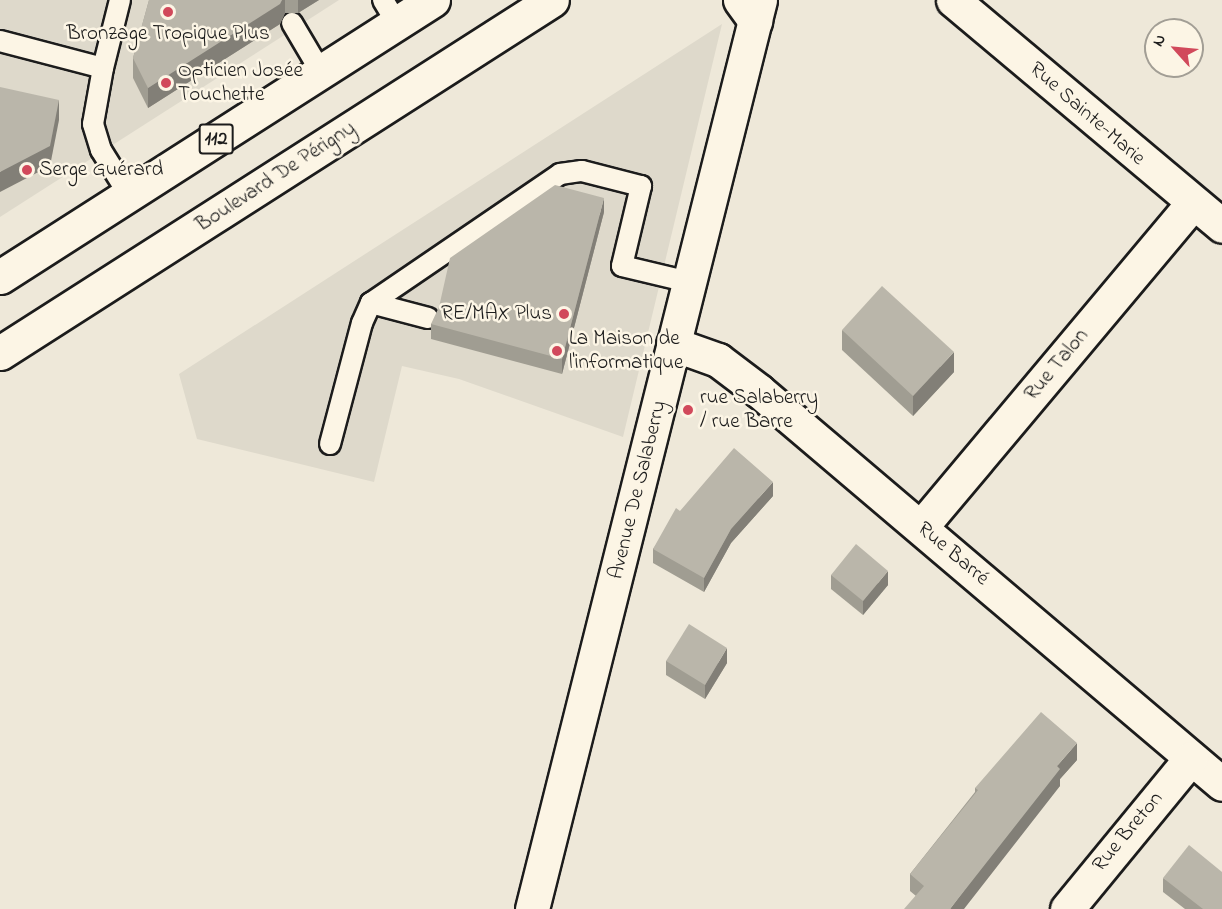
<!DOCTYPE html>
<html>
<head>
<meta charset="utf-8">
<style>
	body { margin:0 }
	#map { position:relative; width:1222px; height:909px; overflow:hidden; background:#eee8d9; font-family:"Indie Flower",sans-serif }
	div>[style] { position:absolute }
	.built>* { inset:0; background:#ded9cb }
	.roads { filter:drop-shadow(2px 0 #1c1c1c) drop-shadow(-2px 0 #1c1c1c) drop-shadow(0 2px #1c1c1c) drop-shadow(0 -2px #1c1c1c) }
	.lane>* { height:20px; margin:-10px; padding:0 10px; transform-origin:10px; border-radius:10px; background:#fcf5e5 }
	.street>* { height:33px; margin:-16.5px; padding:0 16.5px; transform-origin:16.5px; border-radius:16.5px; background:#fcf5e5 }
	.secondary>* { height:33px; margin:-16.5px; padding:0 16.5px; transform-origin:16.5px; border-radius:16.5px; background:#fcf5e5 }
	.primary>* { height:33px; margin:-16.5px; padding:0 16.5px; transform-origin:16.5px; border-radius:16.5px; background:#fcf5e5 }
	.wall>* { inset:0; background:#a09d92 }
	.shaded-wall>* { inset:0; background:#827f77 }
	.building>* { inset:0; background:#bab6aa }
	.dots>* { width:16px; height:16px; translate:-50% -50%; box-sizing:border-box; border:3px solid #fcf5e5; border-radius:50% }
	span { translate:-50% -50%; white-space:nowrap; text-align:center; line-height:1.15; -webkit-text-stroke:5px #fcf5e5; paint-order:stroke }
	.shield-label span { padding:2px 4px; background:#fcf5e5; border:2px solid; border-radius:4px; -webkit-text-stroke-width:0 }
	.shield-label { font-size:20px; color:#1c1c1c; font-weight:700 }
	.poi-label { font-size:21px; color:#1c1c1c }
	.left { translate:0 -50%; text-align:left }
	.right { translate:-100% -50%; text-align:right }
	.street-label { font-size:21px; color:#1c1c1c }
	.north { position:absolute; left:1144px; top:18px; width:60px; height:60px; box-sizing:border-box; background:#fcf5e5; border:2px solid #a29e95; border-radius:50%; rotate:297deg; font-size:16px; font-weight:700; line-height:24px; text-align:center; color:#1c1c1c }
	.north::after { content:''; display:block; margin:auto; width:21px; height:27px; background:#d1495b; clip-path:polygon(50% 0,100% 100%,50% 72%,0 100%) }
</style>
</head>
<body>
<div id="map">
	<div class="built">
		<i style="clip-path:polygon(0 0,339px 0,0 217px)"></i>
		<i style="clip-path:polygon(722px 24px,623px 437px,459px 379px,402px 366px,374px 482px,197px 439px,179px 374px)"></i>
	</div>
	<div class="roads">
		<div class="lane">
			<i style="left:383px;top:0;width:27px;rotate:59deg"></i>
			<i style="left:292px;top:23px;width:57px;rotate:59.4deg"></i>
			<i style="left:0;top:41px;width:106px;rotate:14.7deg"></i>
			<i style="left:103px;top:68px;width:70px;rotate:-76deg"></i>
			<i style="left:103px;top:68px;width:57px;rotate:100.1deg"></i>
			<i style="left:93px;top:124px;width:27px;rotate:73deg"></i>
			<i style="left:101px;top:150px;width:53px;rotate:58.1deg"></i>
			<i style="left:371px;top:303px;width:59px;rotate:14.7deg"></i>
			<i style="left:330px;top:444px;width:125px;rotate:-75.2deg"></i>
			<i style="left:362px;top:323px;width:22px;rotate:-66deg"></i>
			<i style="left:371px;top:303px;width:229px;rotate:-34.3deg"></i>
			<i style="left:560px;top:174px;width:22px;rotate:-8deg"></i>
			<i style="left:582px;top:171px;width:61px;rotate:14.3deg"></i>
			<i style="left:641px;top:186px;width:82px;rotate:103.4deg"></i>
			<i style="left:622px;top:266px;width:69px;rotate:13.4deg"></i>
		</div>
		<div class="street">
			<i style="left:953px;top:0;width:351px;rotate:40deg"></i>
			<i style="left:673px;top:344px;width:48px;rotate:19.6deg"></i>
			<i style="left:718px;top:360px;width:51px;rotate:37.1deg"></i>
			<i style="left:759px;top:391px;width:607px;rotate:40.32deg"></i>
			<i style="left:921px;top:527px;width:423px;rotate:-50deg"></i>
			<i style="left:1067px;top:909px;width:195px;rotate:-50.6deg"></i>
		</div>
		<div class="secondary">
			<i style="left:532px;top:909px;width:937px;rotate:-75.92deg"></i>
		</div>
		<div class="primary">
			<i style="left:740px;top:0;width:26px;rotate:54deg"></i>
			<i style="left:0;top:277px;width:514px;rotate:-32.61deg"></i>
			<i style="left:0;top:353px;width:655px;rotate:-32.6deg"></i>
		</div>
	</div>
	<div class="wall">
		<i style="clip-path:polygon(149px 0,319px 0,298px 13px,285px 13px,280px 24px,148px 108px,133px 78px,133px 58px)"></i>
		<i style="clip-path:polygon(604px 212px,562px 374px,431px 339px,431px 324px)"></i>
		<i style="clip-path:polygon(842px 330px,954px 372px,913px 416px,842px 350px)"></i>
		<i style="clip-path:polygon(773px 496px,731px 543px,704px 592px,653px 563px,653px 549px,680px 511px)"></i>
		<i style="clip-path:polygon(831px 575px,888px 585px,863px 615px,831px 589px)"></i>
		<i style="clip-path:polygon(666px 661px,727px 663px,705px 699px,666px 675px)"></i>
		<i style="clip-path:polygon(1077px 760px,1060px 779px,1060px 786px,916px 896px,910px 891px,910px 874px,975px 792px,975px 788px)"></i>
		<i style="clip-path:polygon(1163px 878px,1222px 909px,1185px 909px,1163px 892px)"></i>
	</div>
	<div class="shaded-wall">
		<i style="clip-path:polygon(282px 0,285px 0,285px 13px,280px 24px,148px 108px,148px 88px)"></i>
		<i style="clip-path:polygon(298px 0,319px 0,298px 13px)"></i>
		<i style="clip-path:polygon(59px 100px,59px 120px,50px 166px,0 192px,0 172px)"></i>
		<i style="clip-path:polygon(604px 198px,604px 212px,562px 374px,562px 359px)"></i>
		<i style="clip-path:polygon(954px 352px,954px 372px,913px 416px,913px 396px)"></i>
		<i style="clip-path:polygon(773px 482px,773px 496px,731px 543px,704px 592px,704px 578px,731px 529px)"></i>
		<i style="clip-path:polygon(888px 571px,888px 585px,863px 615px,863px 601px)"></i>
		<i style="clip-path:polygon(727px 648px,727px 663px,705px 699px,705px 685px)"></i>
		<i style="clip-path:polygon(1077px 743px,1077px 760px,1060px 779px,1060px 786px,964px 909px,950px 909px,1057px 766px)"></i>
	</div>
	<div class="building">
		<i style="clip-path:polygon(149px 0,282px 0,280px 4px,148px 88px,133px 58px)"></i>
		<i style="clip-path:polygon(0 87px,59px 100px,50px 146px,0 172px)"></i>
		<i style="clip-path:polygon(555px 185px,604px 198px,562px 359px,431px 324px,439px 307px,450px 258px)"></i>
		<i style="clip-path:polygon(882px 286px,954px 352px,913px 396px,842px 330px)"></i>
		<i style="clip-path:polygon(734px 448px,773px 482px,731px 529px,704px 578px,653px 549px,676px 508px,680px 511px)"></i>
		<i style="clip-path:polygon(856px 544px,888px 571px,863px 601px,831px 575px)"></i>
		<i style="clip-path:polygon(689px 624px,727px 648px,705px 685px,666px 661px)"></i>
		<i style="clip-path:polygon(1041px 712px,1077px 743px,1057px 766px,1060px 769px,950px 909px,904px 909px,924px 886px,910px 874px,978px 790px,975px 788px)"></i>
		<i style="clip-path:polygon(1189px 845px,1222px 872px,1222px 909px,1203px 909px,1163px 878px)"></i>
	</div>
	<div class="dots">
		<i style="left:168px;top:12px;background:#d1495b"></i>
		<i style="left:166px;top:83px;background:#d1495b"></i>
		<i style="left:27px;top:170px;background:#d1495b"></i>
		<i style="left:564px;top:314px;background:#d1495b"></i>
		<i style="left:557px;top:351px;background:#d1495b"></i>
		<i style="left:688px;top:410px;background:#d1495b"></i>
	</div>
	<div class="shield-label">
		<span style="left:216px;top:139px">112</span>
	</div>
	<div class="poi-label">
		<span style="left:168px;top:34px">Bronzage Tropique Plus</span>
		<span class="left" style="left:178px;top:83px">Opticien Josée<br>Touchette</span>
		<span class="left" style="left:39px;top:170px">Serge Guérard</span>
		<span class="right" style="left:552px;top:314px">RE/MAX Plus</span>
		<span class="left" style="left:569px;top:351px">La Maison de<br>l'informatique</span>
		<span class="left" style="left:700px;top:410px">rue Salaberry<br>/ rue Barre</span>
	</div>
	<div class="street-label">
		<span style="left:1087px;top:114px;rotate:41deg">Rue Sainte-Marie</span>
		<span style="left:276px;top:177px;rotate:-33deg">Boulevard De Périgny</span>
		<span style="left:1057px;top:365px;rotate:-50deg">Rue Talon</span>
		<span style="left:638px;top:490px;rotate:-76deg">Avenue De Salaberry</span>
		<span style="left:953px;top:554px;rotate:40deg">Rue Barré</span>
		<span style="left:1128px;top:832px;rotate:-50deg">Rue Breton</span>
	</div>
	<div class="north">N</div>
</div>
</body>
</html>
